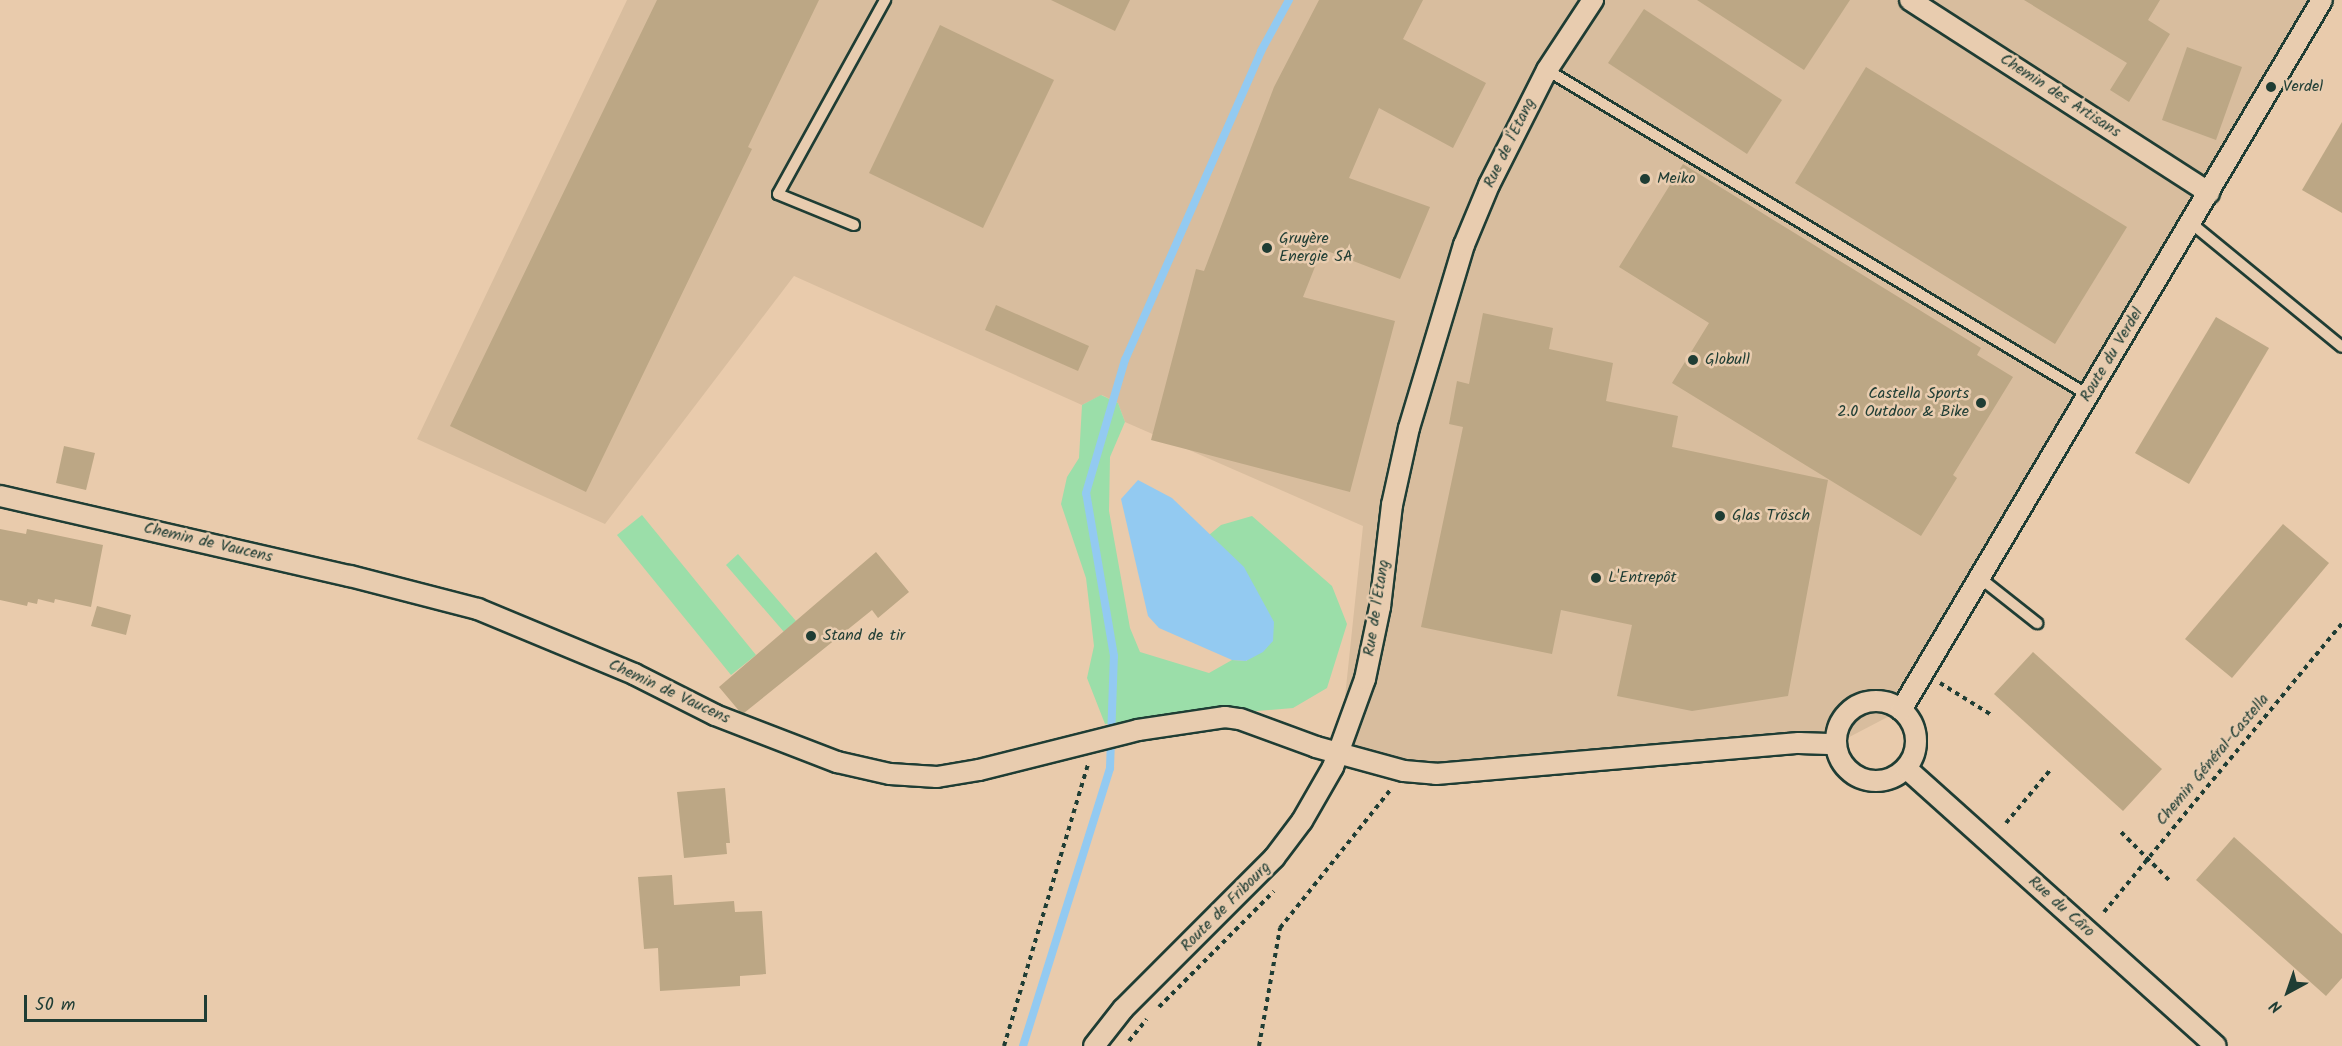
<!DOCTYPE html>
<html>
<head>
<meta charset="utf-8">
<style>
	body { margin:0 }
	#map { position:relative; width:2342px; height:1046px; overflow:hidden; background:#e9cbac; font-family:Kalam,sans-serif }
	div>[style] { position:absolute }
	.built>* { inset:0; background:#d8bd9e }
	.green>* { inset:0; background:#9bdea9 }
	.water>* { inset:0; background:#93caf1 }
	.stream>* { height:8px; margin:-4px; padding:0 4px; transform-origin:4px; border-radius:4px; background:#93caf1 }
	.building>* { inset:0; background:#bca785 }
	.path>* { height:4px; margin-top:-2px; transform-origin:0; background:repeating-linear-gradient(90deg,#1f3d34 0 4.5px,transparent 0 9px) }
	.roads { filter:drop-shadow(2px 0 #1f3d34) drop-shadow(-2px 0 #1f3d34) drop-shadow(0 2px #1f3d34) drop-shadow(0 -2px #1f3d34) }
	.lane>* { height:10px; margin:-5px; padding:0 5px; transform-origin:5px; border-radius:5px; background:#e8ccaf }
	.street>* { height:20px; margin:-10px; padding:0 10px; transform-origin:10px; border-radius:10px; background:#e8ccaf }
	.street>.ring { margin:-10px; padding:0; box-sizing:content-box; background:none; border:20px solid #e8ccaf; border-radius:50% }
	.dots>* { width:16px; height:16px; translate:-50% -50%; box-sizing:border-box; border:3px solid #e8ccaf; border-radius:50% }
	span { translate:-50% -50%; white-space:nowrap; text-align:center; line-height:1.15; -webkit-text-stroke:5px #e8ccaf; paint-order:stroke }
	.poi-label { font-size:16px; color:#1f3d34 }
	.left { translate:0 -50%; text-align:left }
	.right { translate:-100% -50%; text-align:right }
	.street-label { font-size:16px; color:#1f3d34 }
	.north { position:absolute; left:2258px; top:962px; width:60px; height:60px; -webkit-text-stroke:4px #e8ccaf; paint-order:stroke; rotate:220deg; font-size:16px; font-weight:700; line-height:24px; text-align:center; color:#1f3d34 }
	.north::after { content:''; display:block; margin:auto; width:21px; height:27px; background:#1f3d34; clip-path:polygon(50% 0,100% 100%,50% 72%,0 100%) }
	.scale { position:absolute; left:24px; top:995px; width:183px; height:27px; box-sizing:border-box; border:3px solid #1f3d34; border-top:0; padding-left:8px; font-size:18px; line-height:21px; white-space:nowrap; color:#1f3d34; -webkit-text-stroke:4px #e8ccaf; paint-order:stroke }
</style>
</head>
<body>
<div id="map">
	<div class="built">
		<i style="clip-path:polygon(627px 0,2322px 0,1901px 710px,1836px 744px,1471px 772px,1339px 754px,1363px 526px,1125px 422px,1118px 403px,1102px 395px,1082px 405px,794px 276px,605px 524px,417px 439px)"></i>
	</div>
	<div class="green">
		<i style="clip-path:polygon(1101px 395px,1118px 403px,1125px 422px,1110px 457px,1109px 511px,1130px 628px,1140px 652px,1209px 673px,1232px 660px,1247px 661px,1244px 568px,1209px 535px,1221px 525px,1252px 516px,1332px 586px,1347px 624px,1327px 688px,1293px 708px,1105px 724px,1087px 678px,1094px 646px,1086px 578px,1061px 504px,1067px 477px,1079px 458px,1082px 405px)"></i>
		<i style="clip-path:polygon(642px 515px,756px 655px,731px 675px,617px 535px)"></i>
		<i style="clip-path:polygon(738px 554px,796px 621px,784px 632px,726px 565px)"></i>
	</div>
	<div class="water">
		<i style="clip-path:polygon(1138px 480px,1172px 498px,1244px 567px,1274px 622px,1273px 641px,1263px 652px,1246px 661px,1232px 660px,1159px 628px,1148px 616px,1121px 499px)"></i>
	</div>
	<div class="stream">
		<i style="left:1023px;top:1046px;width:291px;rotate:-72.6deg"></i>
		<i style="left:1110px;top:768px;width:112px;rotate:-88deg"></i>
		<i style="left:1114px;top:656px;width:165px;rotate:-99.7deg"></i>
		<i style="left:1086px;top:493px;width:139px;rotate:-73.7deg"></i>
		<i style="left:1125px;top:360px;width:338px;rotate:-66.2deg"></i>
		<i style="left:1261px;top:51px;width:58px;rotate:-61.2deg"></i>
	</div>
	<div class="building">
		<i style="clip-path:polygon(657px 0,819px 0,748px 147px,752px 149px,586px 492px,450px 426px)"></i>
		<i style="clip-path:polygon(1051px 0,1130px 0,1115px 31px)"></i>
		<i style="clip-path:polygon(1319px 0,1423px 0,1403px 39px,1486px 83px,1453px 148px,1379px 108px,1349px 178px,1430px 207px,1400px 279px,1322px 249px,1303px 297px,1395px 321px,1350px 492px,1151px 440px,1196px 269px,1204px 271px,1274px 87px)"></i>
		<i style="clip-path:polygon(1697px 0,1850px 0,1804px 70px)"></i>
		<i style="clip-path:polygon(2024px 0,2160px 0,2148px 20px,2170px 34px,2129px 102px,2110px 90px,2127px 63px)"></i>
		<i style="clip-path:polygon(1644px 9px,1782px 100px,1747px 154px,1608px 63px)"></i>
		<i style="clip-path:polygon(940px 25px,1054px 80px,983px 228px,869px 173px)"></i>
		<i style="clip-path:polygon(2187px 47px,2242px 67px,2216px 140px,2162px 120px)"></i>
		<i style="clip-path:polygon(1866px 67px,2127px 227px,2055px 344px,1795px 183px)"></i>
		<i style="clip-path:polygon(2342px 122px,2342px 213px,2302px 190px)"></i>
		<i style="clip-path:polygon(1683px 164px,1981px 348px,1977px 355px,2013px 377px,1953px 475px,1957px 478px,1921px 536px,1672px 383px,1709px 323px,1619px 267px)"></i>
		<i style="clip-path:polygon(996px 305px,1089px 346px,1078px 371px,985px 330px)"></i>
		<i style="clip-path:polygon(1483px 313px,1553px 328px,1549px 349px,1613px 363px,1606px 401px,1678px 416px,1672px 447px,1828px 480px,1788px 696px,1692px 711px,1617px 696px,1632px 625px,1561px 610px,1552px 654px,1421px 627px,1463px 427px,1449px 424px,1457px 381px,1469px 384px)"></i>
		<i style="clip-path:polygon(2216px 317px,2269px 348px,2189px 484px,2135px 453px)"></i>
		<i style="clip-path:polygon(64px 446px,95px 453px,86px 490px,56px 483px)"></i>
		<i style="clip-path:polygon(2283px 524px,2329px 563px,2232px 678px,2185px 639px)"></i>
		<i style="clip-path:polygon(0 529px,26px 534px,27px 529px,103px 545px,91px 607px,55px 599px,54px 603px,38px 599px,37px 604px,28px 602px,27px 606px,0 600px)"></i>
		<i style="clip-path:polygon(876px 552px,909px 592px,878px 618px,872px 610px,744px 713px,740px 712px,719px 687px)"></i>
		<i style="clip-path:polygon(97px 606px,131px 615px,126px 635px,91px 626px)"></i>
		<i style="clip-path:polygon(2033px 652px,2162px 769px,2123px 811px,1994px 694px)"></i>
		<i style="clip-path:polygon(725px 788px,730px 843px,726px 843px,727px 854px,684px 858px,677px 792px)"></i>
		<i style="clip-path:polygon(2234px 837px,2342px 934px,2342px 978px,2326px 996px,2196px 880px)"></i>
		<i style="clip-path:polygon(672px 875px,674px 905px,734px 901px,735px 912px,762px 911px,766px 974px,740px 976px,740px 986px,660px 991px,658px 948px,644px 949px,638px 877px)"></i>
	</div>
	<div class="path">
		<i style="left:1940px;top:683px;width:59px;rotate:31.8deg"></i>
		<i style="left:2006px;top:823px;width:70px;rotate:-50.2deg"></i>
		<i style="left:2121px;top:832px;width:68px;rotate:45deg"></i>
		<i style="left:2104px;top:912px;width:374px;rotate:-50.5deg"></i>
		<i style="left:1159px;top:1007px;width:163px;rotate:-45.2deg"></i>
		<i style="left:1129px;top:1041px;width:28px;rotate:-51deg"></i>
		<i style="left:1004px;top:1046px;width:293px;rotate:-73.4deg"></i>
		<i style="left:1259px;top:1046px;width:120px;rotate:-79.9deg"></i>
		<i style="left:1280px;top:928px;width:178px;rotate:-51.4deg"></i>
	</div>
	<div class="roads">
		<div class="lane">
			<i style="left:1547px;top:70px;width:631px;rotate:30.99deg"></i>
			<i style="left:2191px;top:223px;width:195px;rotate:39.4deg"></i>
			<i style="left:854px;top:225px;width:82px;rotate:-157.8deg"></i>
			<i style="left:778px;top:194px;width:222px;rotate:-61.1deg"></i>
			<i style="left:1980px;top:578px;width:73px;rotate:38.3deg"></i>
		</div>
		<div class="street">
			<i style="left:1910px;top:0;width:356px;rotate:32.8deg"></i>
			<i style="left:0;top:496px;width:359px;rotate:12.9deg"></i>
			<i style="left:350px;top:576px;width:132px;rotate:14.5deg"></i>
			<i style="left:478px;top:609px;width:169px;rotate:22.6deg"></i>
			<i style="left:634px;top:674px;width:91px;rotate:26.8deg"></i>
			<i style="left:715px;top:715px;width:131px;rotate:21.1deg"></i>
			<i style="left:837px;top:762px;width:54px;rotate:12.8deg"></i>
			<i style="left:890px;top:774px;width:47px;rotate:3.7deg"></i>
			<i style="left:937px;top:777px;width:43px;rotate:-9.5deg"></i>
			<i style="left:979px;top:770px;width:164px;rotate:-14.1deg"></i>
			<i style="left:1138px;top:730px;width:88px;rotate:-8.5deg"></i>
			<i style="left:1225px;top:717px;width:15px;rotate:8deg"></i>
			<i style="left:1240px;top:719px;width:81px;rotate:20.2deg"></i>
			<i style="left:1316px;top:747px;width:91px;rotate:15.3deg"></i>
			<i style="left:1404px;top:771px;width:32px;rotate:5deg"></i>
			<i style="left:1436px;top:774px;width:364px;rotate:-4.9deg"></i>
			<i style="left:1799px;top:743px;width:37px;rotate:2deg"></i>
			<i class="ring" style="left:1836px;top:701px;width:60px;height:60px"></i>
			<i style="left:1901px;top:710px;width:825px;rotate:-59.33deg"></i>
			<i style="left:1906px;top:768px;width:416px;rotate:41.9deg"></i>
			<i style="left:1094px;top:1046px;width:47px;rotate:-51.9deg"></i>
			<i style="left:1123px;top:1009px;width:214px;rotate:-45deg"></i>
			<i style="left:1274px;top:858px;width:46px;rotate:-52.9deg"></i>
			<i style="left:1302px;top:821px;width:62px;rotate:-60.1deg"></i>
			<i style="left:1333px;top:767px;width:94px;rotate:-70deg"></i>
			<i style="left:1365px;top:679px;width:74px;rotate:-78.2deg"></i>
			<i style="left:1380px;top:607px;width:103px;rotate:-83.3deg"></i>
			<i style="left:1392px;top:505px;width:79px;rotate:-77.6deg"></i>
			<i style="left:1409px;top:428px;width:191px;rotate:-73.3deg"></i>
			<i style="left:1464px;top:245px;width:65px;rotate:-67.4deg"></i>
			<i style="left:1489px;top:185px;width:129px;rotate:-63.2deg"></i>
			<i style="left:1547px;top:70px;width:84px;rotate:-56.7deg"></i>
		</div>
	</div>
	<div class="dots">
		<i style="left:2271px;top:87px;background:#1f3d34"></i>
		<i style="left:1645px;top:179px;background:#1f3d34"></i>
		<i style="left:1267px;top:248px;background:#1f3d34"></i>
		<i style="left:1693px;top:360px;background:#1f3d34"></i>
		<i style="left:1981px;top:403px;background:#1f3d34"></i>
		<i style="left:1720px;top:516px;background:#1f3d34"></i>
		<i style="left:1596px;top:578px;background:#1f3d34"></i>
		<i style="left:811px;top:636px;background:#1f3d34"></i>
	</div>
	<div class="poi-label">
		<span class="left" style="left:2283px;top:87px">Verdel</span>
		<span class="left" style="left:1657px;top:179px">Meiko</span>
		<span class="left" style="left:1279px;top:248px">Gruyère<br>Energie SA</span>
		<span class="left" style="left:1705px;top:360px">Globull</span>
		<span class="right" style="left:1969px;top:403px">Castella Sports<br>2.0 Outdoor &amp; Bike</span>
		<span class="left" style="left:1732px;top:516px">Glas Trösch</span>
		<span class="left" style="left:1608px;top:578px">L'Entrepôt</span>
		<span class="left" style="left:823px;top:636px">Stand de tir</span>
	</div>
	<div class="street-label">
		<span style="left:2060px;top:96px;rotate:33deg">Chemin des Artisans</span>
		<span style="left:1510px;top:143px;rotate:-64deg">Rue de l'Etang</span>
		<span style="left:2112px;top:355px;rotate:-59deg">Route du Verdel</span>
		<span style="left:208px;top:543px;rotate:13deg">Chemin de Vaucens</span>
		<span style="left:1377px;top:608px;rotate:-81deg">Rue de l'Etang</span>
		<span style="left:669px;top:692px;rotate:25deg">Chemin de Vaucens</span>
		<span style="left:2213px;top:760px;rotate:-50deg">Chemin Général-Castella</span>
		<span style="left:1226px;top:907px;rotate:-45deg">Route de Fribourg</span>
		<span style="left:2061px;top:907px;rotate:42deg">Rue du Câro</span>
	</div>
	<div class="north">N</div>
	<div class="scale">50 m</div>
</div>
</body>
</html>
